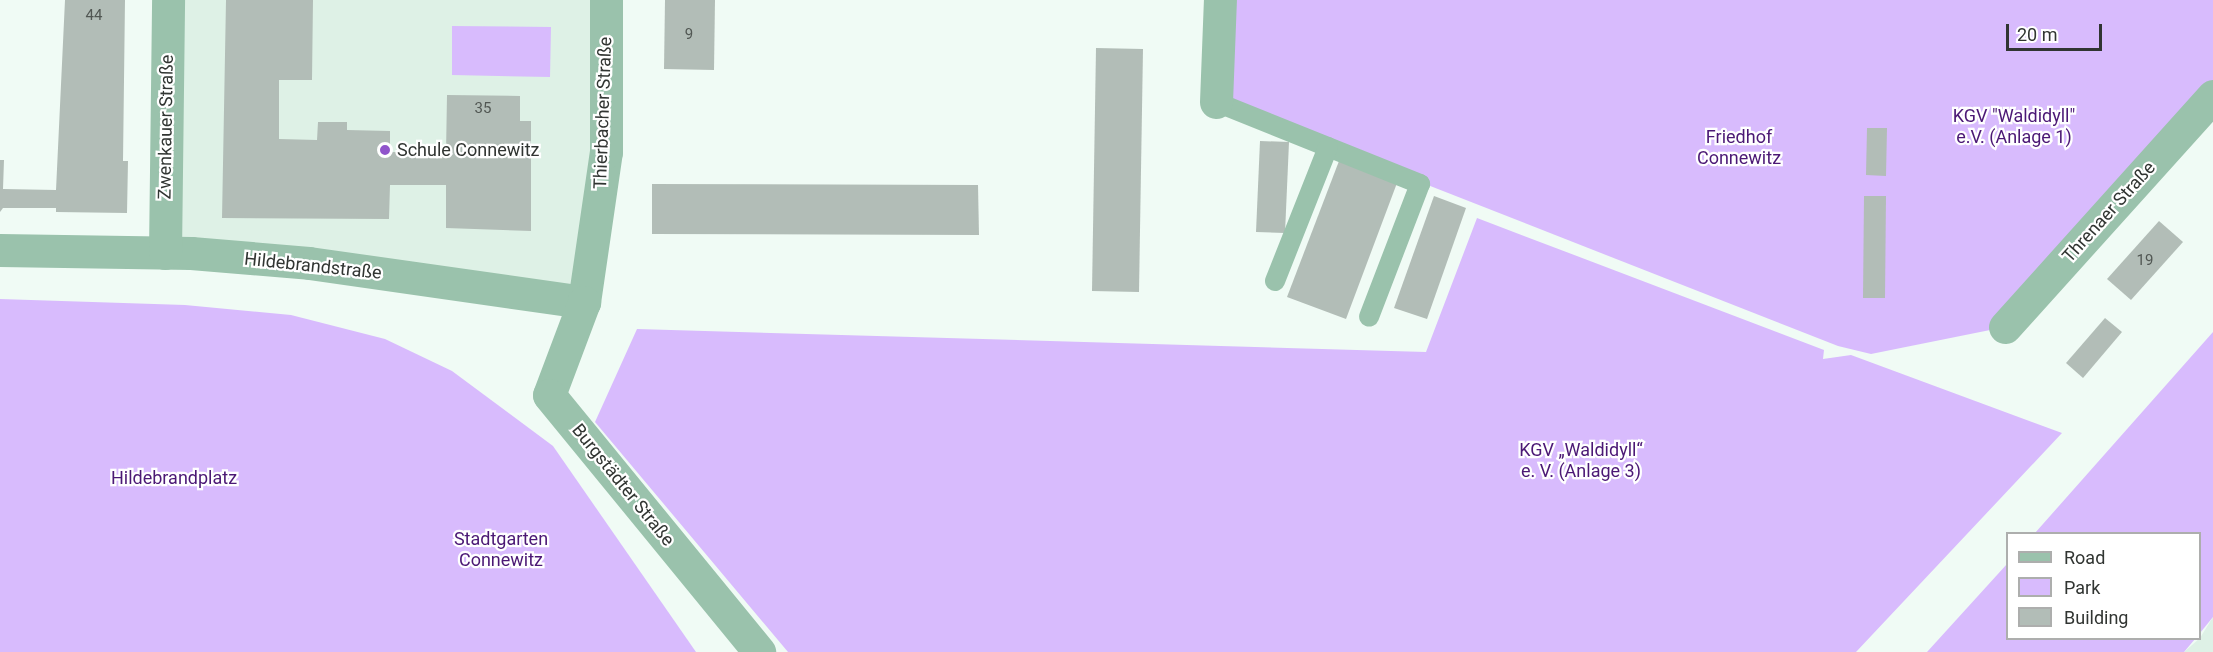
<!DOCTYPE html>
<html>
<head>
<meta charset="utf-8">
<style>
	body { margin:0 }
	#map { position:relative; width:2213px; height:652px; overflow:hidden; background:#f0fbf5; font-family:Roboto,sans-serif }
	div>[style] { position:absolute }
	.built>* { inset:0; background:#def1e6 }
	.green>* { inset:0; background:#d8bbfd }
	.building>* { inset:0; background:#b2bdb7 }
	.lane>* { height:20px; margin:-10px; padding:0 10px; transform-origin:10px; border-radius:10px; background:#9ac2ac }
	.street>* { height:33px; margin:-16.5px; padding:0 16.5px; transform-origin:16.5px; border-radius:16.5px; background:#9ac2ac }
	.dots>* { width:16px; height:16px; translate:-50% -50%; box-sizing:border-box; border:3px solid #fff; border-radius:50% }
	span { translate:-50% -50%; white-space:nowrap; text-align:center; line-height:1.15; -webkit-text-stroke:4.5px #fff; paint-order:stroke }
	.number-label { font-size:15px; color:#515753 }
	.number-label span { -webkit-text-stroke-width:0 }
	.street-label { font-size:18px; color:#313532 }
	.park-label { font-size:18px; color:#4b1875 }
	.poi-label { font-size:18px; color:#313532 }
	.left { translate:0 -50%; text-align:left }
	.legend { position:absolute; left:2006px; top:532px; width:195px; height:108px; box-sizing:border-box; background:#fff; border:2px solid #adaead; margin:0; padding:8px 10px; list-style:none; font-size:18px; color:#313532 }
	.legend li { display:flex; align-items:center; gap:12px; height:30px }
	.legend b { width:30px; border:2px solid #adaead }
	.scale { position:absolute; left:2006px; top:24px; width:96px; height:27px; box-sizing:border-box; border:3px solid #313532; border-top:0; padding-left:8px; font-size:18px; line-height:21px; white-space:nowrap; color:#313532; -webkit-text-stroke:4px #fff; paint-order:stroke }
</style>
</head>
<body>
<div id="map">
	<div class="built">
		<i style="clip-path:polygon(168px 0,606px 0,584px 302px,165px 253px)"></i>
		<i style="clip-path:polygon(2213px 617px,2213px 652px,2184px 652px,2200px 638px)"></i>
	</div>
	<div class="green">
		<i style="clip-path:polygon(1220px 0,2213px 0,2213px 96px,2005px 327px,1871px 354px,1838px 346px,1216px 102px)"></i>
		<i style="clip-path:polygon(452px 26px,551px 27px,550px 77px,452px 75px)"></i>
		<i style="clip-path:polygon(1477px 218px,1824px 350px,1823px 359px,1851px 355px,2062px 433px,1856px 652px,788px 652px,595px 422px,637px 329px,1426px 352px)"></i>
		<i style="clip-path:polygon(0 299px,185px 305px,291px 315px,385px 339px,452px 371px,553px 446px,696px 652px,0 652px)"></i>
		<i style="clip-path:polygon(2213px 332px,2213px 617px,2200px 633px,2200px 534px,2035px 533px)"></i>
		<i style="clip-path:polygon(2007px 564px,2008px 638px,2195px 639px,2184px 652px,1927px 652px)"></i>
	</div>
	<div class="building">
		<i style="clip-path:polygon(65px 0,125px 0,123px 161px,128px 161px,127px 213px,56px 212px,56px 208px,3px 208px,0 212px,0 160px,4px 160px,3px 189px,56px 190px)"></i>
		<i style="clip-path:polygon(226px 0,313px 0,312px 80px,279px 80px,279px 139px,317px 140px,318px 122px,347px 122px,347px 130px,390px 131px,390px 152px,446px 153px,447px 95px,520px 96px,520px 121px,531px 121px,531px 231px,446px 228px,446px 185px,390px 185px,389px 219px,222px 218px)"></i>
		<i style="clip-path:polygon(665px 0,715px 0,714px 70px,664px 69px)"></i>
		<i style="clip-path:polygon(1096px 48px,1143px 49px,1139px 292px,1092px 291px)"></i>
		<i style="clip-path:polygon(1867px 128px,1887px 128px,1886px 176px,1866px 175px)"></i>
		<i style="clip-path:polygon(1260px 141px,1289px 142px,1285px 233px,1256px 232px)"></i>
		<i style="clip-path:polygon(1339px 161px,1397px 183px,1346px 319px,1287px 297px)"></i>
		<i style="clip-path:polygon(652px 184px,978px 185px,979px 235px,652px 234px)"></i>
		<i style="clip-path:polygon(1434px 196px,1466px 208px,1427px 319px,1394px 308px)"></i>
		<i style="clip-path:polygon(1864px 196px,1886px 196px,1885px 298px,1863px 298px)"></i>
		<i style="clip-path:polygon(2159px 221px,2183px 242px,2131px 300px,2107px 279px)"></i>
		<i style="clip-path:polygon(2105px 318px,2122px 332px,2083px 378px,2066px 363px)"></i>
	</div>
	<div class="lane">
		<i style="left:1216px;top:102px;width:220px;rotate:21.9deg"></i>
		<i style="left:1420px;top:184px;width:142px;rotate:111deg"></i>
		<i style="left:1275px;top:281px;width:144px;rotate:-68.4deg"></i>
	</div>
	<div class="street">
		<i style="left:1216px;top:102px;width:102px;rotate:-87.8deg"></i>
		<i style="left:0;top:250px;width:191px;rotate:0.9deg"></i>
		<i style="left:191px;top:253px;width:118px;rotate:4.8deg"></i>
		<i style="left:309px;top:263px;width:278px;rotate:8.1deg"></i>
		<i style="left:584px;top:302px;width:152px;rotate:-81.7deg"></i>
		<i style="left:606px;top:152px;width:152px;rotate:-90deg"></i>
		<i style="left:165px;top:253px;width:253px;rotate:-89.3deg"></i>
		<i style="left:584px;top:302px;width:99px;rotate:110.6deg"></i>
		<i style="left:549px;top:395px;width:332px;rotate:50.7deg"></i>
		<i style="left:2005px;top:327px;width:311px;rotate:-48deg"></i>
	</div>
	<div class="dots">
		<i style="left:385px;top:150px;background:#9054cb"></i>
	</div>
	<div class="number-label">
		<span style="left:94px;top:16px">44</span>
		<span style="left:689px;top:35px">9</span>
		<span style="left:483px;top:109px">35</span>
		<span style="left:2145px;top:261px">19</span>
	</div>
	<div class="street-label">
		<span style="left:603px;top:113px;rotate:-88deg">Thierbacher Straße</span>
		<span style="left:166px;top:127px;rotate:-89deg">Zwenkauer Straße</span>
		<span style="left:2109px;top:212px;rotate:-48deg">Threnaer Straße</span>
		<span style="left:313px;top:266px;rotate:6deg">Hildebrandstraße</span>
		<span style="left:623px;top:485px;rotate:51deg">Burgstädter Straße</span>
	</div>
	<div class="park-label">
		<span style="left:2014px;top:127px">KGV "Waldidyll"<br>e.V. (Anlage 1)</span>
		<span style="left:1739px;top:148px">Friedhof<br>Connewitz</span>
		<span style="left:1581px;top:461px">KGV „Waldidyll“<br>e. V. (Anlage 3)</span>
		<span style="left:174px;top:478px">Hildebrandplatz</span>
		<span style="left:501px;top:550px">Stadtgarten<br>Connewitz</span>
	</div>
	<div class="poi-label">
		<span class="left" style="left:397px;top:150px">Schule Connewitz</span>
	</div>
	<ul class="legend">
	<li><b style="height:8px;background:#9ac2ac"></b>Road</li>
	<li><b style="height:16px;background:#d8bbfd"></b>Park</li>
	<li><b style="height:16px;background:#b2bdb7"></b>Building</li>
	</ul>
	<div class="scale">20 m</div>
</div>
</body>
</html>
